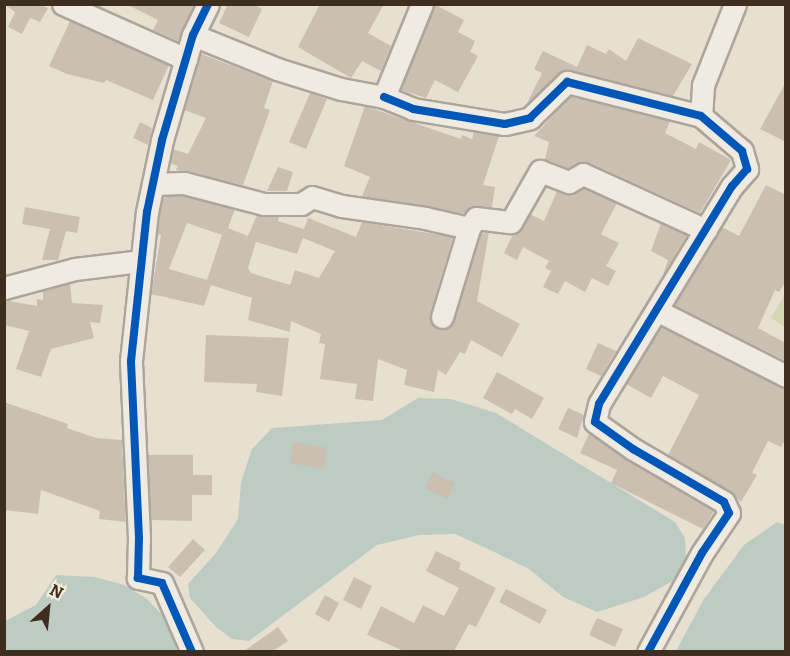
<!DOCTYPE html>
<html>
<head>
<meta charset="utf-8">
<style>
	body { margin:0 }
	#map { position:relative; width:790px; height:656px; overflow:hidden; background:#e7e0d1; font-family:Bitter,serif }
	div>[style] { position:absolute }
	.green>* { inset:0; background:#d6d7b3 }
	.water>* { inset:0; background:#bcccc2 }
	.building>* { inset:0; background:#cbbfb2 }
	.roads { filter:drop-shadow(2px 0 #ada599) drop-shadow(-2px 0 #ada599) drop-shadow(0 2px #ada599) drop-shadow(0 -2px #ada599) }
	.street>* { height:21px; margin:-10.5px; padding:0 10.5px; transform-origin:10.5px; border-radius:10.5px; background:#efebe3 }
	.cycleway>* { height:8px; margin:-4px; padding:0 4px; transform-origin:4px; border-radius:4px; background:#0057b8 }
	span { translate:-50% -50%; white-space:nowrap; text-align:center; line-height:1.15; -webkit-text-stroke:5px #f7eed8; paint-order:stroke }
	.frame { position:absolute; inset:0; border:6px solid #3d2e20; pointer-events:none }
	.north { position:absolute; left:18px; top:578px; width:60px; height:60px; -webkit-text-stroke:4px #f7eed8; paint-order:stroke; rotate:27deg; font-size:16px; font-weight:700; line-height:24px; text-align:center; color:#3d2e20 }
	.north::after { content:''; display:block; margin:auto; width:21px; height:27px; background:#3d2e20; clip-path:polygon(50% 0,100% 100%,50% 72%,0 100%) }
</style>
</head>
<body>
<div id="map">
	<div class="green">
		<i style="clip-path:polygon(785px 294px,785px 327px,771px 318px)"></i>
	</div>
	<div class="water">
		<i style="clip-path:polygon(418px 398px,451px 399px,496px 413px,675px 522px,685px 538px,686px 556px,673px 581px,644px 597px,597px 612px,563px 597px,529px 569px,488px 549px,455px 534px,419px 535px,377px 545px,249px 641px,232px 639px,216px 627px,190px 598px,188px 584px,216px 553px,238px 519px,241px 482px,252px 449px,272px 428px,382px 420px)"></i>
		<i style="clip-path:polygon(777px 522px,785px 525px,785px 651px,676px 651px,704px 599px,744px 545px)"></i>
		<i style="clip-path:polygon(56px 575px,95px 577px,124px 585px,147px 599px,169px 622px,177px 652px,5px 652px,5px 621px,36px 605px)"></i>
	</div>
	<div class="building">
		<i style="clip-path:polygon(4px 4px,38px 4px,48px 8px,40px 22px,30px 18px,22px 34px,8px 27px,15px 12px)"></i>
		<i style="clip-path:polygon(126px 4px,194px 4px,178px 41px,153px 30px,158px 20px)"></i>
		<i style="clip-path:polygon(228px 4px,253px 4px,262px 9px,249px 37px,219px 23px)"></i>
		<i style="clip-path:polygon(320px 4px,384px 4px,368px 33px,391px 46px,381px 71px,362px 61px,351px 78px,298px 47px)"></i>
		<i style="clip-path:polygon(434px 4px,464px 20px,458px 32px,475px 41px,470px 52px,478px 56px,458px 92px,435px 80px,426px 98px,401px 90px)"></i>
		<i style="clip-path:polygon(70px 21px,169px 65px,153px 100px,106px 80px,104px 83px,67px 74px,49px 66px)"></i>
		<i style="clip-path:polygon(638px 38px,692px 64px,673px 96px,564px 70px,527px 103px,542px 73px,534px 69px,543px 51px,577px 67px,587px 45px,606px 54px,609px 49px,626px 61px)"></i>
		<i style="clip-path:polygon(201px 54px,273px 81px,264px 108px,270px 110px,243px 185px,176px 170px,178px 166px,170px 163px,173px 149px,188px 154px,206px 118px,184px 110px)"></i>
		<i style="clip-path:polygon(786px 82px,786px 142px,760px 129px)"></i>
		<i style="clip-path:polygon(310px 93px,327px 99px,306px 149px,289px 142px)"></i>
		<i style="clip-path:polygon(571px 96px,670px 121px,665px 133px,696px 149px,699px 142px,731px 160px,700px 213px,588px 162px,568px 168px,545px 159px,549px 142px,534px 136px)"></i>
		<i style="clip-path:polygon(365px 106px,461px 139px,462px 135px,472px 139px,474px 132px,499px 136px,483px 185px,495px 187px,492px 207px,471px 206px,463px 214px,362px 196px,370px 177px,344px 166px)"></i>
		<i style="clip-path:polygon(140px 122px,152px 128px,148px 145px,133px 138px)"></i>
		<i style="clip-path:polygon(278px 167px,293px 172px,287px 191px,267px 191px)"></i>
		<i style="clip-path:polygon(766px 185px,786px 195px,786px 281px,779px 292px,775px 290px,758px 328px,786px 343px,786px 361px,674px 305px,722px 227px,739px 236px)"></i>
		<i style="clip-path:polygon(584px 188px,617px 203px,601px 234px,619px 243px,606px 266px,616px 271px,608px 286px,592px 278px,585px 292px,565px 281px,558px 294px,543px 287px,551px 271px,545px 268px,549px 261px,523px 247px,517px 260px,504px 253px,513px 234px,522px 229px,530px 214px,544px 221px,557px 191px,570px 195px)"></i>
		<i style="clip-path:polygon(evenodd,168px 196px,183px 196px,235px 209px,228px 228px,248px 236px,257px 215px,279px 217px,278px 221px,304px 229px,308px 218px,356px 237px,362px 222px,453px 237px,430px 314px,432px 325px,439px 329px,450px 327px,454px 321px,481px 234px,489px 232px,477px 301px,520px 324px,502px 357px,471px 340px,465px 354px,460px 352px,446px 375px,438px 370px,434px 392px,404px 385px,407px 370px,378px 359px,373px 401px,355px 399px,357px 384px,320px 379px,325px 344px,319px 343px,321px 334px,291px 321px,290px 332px,248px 320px,252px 298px,211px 285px,204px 306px,151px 294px,161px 235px,157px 234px,160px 214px,163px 199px,168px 196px,187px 223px,222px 235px,207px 280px,169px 269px,187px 223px,168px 196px,303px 238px,335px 251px,319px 278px,295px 270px,290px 285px,251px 273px,248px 268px,256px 242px,297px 254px,303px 238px)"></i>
		<i style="clip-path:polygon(25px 207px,80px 217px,77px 233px,66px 231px,58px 260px,42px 260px,50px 229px,22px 224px)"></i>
		<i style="clip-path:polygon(661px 223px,687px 235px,663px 275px,668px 260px,651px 251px)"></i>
		<i style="clip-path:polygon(70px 284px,72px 303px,103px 305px,100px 323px,90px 322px,94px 338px,51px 349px,41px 377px,16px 369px,29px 331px,4px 325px,4px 300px,37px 306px,37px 299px,43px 300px,43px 291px)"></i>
		<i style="clip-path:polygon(661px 327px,786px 389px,786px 439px,781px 447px,768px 441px,752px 473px,757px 475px,741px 502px,730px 491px,668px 455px,699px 395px,663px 376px,651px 398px,626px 384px)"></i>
		<i style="clip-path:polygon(206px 335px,289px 338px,282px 396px,256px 392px,257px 384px,204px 382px)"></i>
		<i style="clip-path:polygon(598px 343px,616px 351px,601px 376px,586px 369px)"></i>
		<i style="clip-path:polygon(497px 372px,544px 398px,532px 419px,515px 409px,512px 414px,483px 398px)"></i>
		<i style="clip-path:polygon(4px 402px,68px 424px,67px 428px,96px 438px,122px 440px,126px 522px,99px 519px,100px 511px,41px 490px,38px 514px,4px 510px)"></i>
		<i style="clip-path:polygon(568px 408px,584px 415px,577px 438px,558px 429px)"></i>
		<i style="clip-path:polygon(589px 434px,714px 511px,703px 529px,611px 483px,617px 470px,580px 453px)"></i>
		<i style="clip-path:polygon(293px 442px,328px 448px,324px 469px,290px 463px)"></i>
		<i style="clip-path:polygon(148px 455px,193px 455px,193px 475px,212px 475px,212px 495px,192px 495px,192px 521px,151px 520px)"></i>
		<i style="clip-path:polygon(432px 472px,455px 483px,448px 499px,425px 489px)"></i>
		<i style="clip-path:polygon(193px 539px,205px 550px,180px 577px,168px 567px)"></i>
		<i style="clip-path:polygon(436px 551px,461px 563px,459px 569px,496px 588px,476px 627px,469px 624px,454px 651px,404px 651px,367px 635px,381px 606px,414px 623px,423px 605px,444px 616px,459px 588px,426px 571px)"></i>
		<i style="clip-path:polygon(354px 577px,372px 586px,361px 609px,343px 600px)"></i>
		<i style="clip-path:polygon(506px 589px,547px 610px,540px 624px,499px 602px)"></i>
		<i style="clip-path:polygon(325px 595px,339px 603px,329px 622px,315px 614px)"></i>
		<i style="clip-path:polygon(597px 618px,623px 629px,615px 647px,589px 635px)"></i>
		<i style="clip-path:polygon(278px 627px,288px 641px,273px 651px,244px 651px)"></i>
	</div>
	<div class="roads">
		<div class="street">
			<i style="left:63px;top:4px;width:135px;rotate:24.1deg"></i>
			<i style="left:193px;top:35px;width:91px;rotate:22deg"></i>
			<i style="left:277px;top:69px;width:67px;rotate:17.4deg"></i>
			<i style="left:341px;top:89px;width:44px;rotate:10.5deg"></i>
			<i style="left:384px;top:97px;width:100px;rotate:-67.8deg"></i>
			<i style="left:384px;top:97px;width:31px;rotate:22deg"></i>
			<i style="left:413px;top:109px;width:93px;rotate:9.3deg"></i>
			<i style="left:505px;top:124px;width:26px;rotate:-13deg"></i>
			<i style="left:530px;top:118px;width:52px;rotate:-44.2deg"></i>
			<i style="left:567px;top:82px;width:138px;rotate:14.2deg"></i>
			<i style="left:701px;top:116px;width:54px;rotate:40.5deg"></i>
			<i style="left:742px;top:151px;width:19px;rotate:74deg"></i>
			<i style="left:747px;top:169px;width:23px;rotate:131deg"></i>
			<i style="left:732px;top:186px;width:255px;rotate:121.4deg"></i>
			<i style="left:599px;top:404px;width:18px;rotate:103deg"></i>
			<i style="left:595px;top:422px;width:47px;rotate:35.4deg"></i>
			<i style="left:633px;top:449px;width:105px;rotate:30.2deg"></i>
			<i style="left:724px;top:502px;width:12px;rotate:66deg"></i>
			<i style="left:729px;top:513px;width:48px;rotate:124deg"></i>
			<i style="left:702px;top:553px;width:113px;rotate:118.6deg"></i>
			<i style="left:701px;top:116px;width:31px;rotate:-86deg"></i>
			<i style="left:703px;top:85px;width:87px;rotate:-68.4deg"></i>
			<i style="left:153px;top:184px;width:31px;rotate:-2deg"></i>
			<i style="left:184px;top:183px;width:83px;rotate:14.7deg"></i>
			<i style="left:264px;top:204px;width:37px"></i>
			<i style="left:301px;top:204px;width:13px;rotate:-32deg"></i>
			<i style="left:312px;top:197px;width:31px;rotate:17deg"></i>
			<i style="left:342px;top:206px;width:84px;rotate:8.2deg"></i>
			<i style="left:425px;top:218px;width:45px;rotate:12.8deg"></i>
			<i style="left:469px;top:228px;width:12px;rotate:-55deg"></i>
			<i style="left:476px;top:218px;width:35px;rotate:7deg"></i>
			<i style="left:511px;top:222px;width:59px;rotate:-60.4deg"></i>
			<i style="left:540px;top:171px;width:31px;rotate:21deg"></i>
			<i style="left:569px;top:182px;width:16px;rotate:-30deg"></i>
			<i style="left:583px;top:174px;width:135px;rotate:24.5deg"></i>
			<i style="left:4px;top:288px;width:73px;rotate:-15deg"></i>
			<i style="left:75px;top:269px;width:65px;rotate:-7deg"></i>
			<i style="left:658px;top:311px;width:144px;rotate:26.9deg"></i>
			<i style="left:442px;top:317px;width:93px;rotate:-73.1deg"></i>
			<i style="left:192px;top:652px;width:75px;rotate:-113.5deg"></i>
			<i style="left:162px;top:583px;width:25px;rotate:-168deg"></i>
			<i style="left:138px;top:578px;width:40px;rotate:-88.6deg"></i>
			<i style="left:139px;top:538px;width:177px;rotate:-92.6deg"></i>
			<i style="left:131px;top:361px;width:150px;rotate:-83.9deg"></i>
			<i style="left:147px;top:212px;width:74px;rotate:-78.2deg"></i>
			<i style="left:162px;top:140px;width:109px;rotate:-73.6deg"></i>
			<i style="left:193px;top:35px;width:34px;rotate:-64deg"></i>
		</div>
	</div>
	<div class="cycleway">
		<i style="left:384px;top:97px;width:31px;rotate:22deg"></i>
		<i style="left:413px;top:109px;width:93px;rotate:9.3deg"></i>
		<i style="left:505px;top:124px;width:26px;rotate:-13deg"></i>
		<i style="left:530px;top:118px;width:52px;rotate:-44.2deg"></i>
		<i style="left:567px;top:82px;width:138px;rotate:14.2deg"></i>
		<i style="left:701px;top:116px;width:54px;rotate:40.5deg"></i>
		<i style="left:742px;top:151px;width:19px;rotate:74deg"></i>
		<i style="left:747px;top:169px;width:23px;rotate:131deg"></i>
		<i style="left:732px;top:186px;width:255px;rotate:121.4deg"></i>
		<i style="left:599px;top:404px;width:18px;rotate:103deg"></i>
		<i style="left:595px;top:422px;width:47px;rotate:35.4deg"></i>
		<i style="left:633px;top:449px;width:105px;rotate:30.2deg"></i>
		<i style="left:724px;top:502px;width:12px;rotate:66deg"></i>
		<i style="left:729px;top:513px;width:48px;rotate:124deg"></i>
		<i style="left:702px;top:553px;width:113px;rotate:118.6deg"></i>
		<i style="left:192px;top:652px;width:75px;rotate:-113.5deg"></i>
		<i style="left:162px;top:583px;width:25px;rotate:-168deg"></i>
		<i style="left:138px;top:578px;width:40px;rotate:-88.6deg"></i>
		<i style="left:139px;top:538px;width:177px;rotate:-92.6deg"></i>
		<i style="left:131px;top:361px;width:150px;rotate:-83.9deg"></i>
		<i style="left:147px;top:212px;width:74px;rotate:-78.2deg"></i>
		<i style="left:162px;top:140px;width:109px;rotate:-73.6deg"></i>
		<i style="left:193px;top:35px;width:34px;rotate:-64deg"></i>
	</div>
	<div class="frame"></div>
	<div class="north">N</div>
</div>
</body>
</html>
